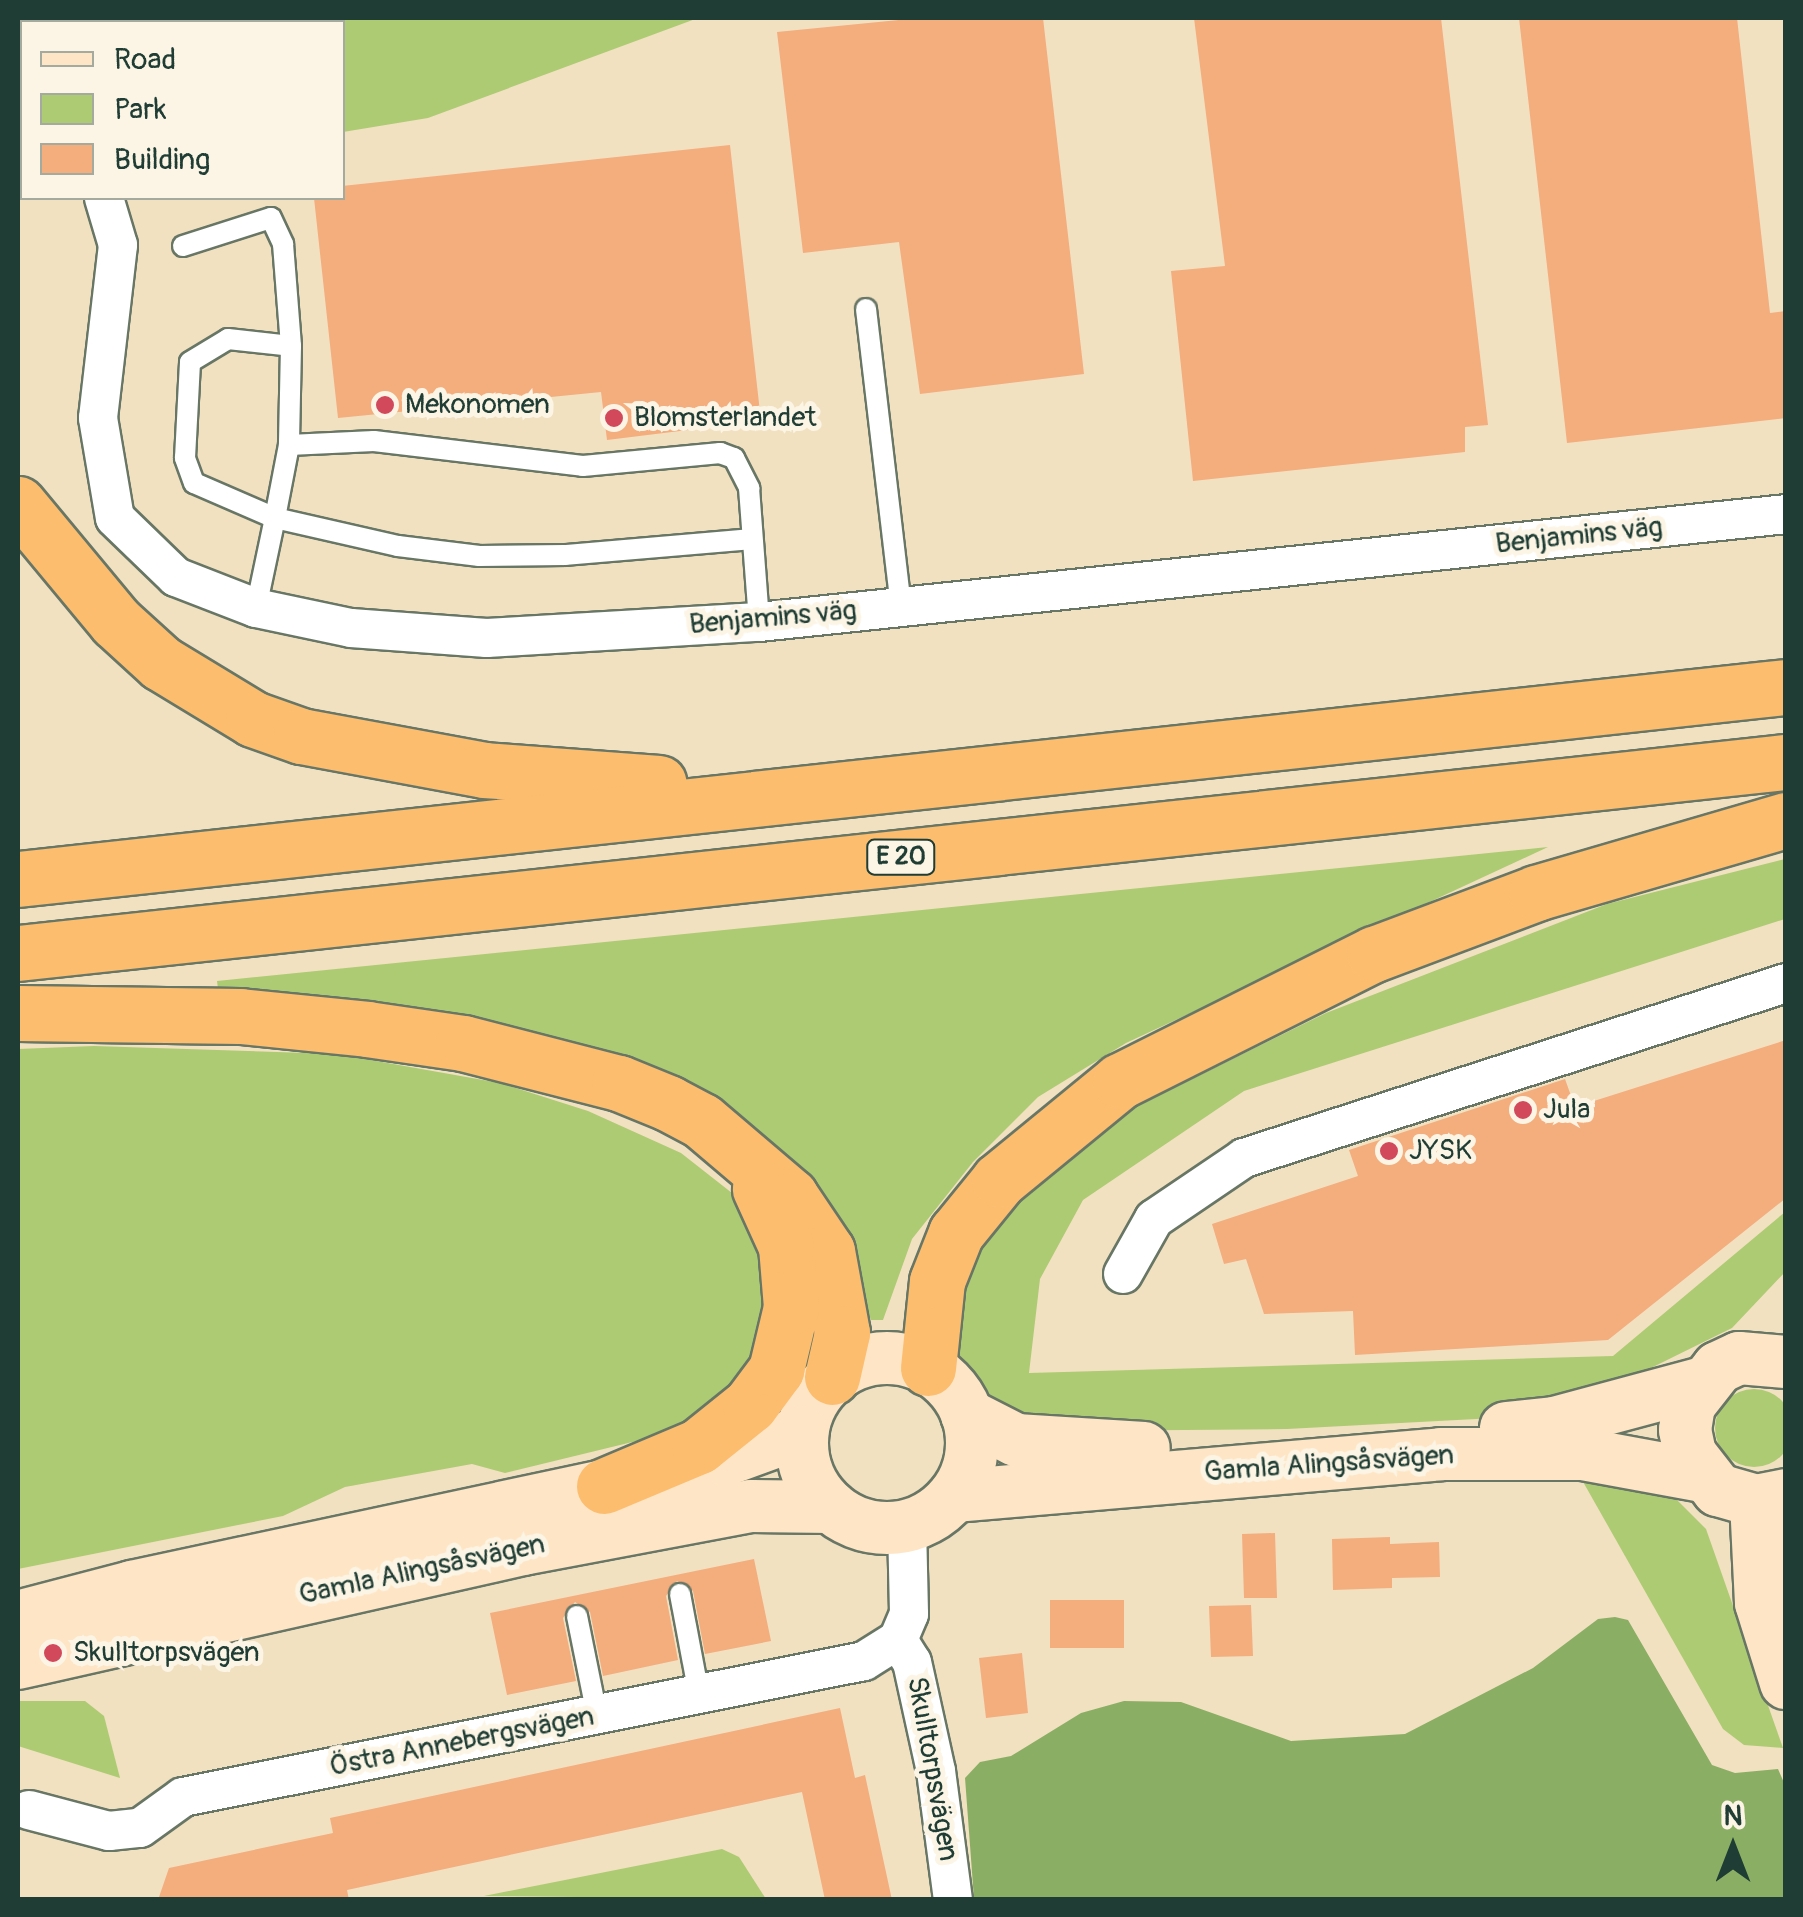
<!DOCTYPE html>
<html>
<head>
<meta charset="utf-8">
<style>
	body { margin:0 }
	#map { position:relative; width:1803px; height:1917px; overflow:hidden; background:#f1e1c1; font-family:Pangolin,sans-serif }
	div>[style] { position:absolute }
	.green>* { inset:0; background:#adcb72 }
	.round { border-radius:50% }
	.forest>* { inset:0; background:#8aaf64 }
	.building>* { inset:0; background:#f4ad7d }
	.roads { filter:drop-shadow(2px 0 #687665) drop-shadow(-2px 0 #687665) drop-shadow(0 2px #687665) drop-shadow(0 -2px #687665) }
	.lane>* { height:20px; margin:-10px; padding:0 10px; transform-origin:10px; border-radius:10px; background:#fff }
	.street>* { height:38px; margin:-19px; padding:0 19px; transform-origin:19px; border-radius:19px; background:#fff }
	.secondary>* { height:52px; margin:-26px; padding:0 26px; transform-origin:26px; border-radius:26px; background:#fee5c5 }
	.secondary>.ring { margin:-26px; padding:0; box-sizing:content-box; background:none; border:52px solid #fee5c5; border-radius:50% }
	.highway>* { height:55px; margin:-27.5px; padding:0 27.5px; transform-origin:27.5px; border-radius:27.5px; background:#fcbd6f }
	.dots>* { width:28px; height:28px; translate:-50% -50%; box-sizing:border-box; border:5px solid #fcf5e5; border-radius:50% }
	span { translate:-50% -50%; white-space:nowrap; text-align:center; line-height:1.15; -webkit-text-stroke:10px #fcf5e5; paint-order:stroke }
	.shield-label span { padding:2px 8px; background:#fcf5e5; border:2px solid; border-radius:8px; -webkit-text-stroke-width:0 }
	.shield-label { font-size:25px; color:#1f3d34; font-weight:700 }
	.poi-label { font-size:28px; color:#1f3d34 }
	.left { translate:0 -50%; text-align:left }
	.street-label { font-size:28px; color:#1f3d34 }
	.frame { position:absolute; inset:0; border:20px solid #1f3d34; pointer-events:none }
	.legend { position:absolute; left:20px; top:20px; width:325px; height:180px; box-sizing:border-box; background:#fcf5e5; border:2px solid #a4ab9e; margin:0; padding:12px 18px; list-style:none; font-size:30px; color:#1f3d34 }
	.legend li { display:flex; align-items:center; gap:20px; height:50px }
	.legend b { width:50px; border:2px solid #a4ab9e }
	.north { position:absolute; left:1683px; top:1797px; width:100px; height:100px; -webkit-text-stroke:8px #fcf5e5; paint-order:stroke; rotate:0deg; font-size:28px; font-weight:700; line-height:40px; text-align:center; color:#1f3d34 }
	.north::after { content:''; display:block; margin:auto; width:35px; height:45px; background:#1f3d34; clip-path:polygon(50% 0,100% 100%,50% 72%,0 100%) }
</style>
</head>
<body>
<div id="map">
	<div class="green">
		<i style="clip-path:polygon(18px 18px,698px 18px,428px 118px,343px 132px,342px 22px,22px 22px,22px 101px)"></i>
		<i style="clip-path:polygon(1548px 847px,1126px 1043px,1038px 1097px,973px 1162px,912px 1239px,883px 1320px,871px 1320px,840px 1236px,794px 1161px,733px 1111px,646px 1068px,218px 989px,217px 981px)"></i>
		<i style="clip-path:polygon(1785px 859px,1785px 919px,1244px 1091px,1083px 1200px,1040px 1279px,1029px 1373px,1613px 1356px,1785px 1212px,1785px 1272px,1732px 1328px,1586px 1400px,1495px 1418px,1287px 1429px,1068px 1431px,984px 1402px,963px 1378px,949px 1348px,951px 1314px,978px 1247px,1036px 1177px,1111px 1119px,1326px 1013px,1607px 904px)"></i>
		<i style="clip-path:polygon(94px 1046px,337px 1054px,500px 1083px,588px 1111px,681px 1153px,760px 1215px,775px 1338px,694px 1427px,505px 1473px,472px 1464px,345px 1487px,283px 1516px,18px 1569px,18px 1049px)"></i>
		<i class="round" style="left:1715px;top:1389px;width:78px;height:78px"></i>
		<i style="clip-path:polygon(1582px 1480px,1669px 1492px,1706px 1529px,1783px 1748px,1744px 1745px,1723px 1729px)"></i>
		<i style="clip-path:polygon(18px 1701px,85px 1701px,104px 1716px,120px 1778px,18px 1746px)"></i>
		<i style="clip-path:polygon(722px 1849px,739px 1857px,766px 1899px,484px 1896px)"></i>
	</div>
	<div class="forest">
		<i style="clip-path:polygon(1615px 1617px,1628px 1620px,1712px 1765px,1735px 1773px,1778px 1769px,1785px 1785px,1785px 1899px,974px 1899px,965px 1778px,980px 1762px,1011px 1756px,1081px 1713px,1124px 1701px,1181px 1702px,1291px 1741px,1405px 1734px,1533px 1668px,1598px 1619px)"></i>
	</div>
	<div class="building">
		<i style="clip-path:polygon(919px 18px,1043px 18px,1084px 374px,920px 394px,899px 242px,803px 253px,777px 32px)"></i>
		<i style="clip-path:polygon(1194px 18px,1441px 18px,1488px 425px,1465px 427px,1465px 452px,1193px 481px,1171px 271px,1225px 266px)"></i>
		<i style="clip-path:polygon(1519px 18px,1737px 18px,1770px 313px,1786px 311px,1786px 418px,1567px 443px)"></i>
		<i style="clip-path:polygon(730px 145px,761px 421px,607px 440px,601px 392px,338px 418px,314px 198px,342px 198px,342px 186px)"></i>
		<i style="clip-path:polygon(1786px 1040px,1786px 1198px,1608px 1340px,1355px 1355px,1353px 1311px,1264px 1314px,1246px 1259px,1224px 1264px,1212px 1224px,1358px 1176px,1349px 1150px,1565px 1079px,1575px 1107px)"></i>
		<i style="clip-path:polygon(1275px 1533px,1277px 1598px,1244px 1598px,1242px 1534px)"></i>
		<i style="clip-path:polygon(1390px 1537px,1390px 1544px,1439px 1542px,1440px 1577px,1392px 1578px,1392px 1588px,1333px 1590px,1332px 1539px)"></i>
		<i style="clip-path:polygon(754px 1559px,771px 1641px,705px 1654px,693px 1591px,677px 1581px,666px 1596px,678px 1660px,603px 1676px,590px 1612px,575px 1602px,563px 1618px,576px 1681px,507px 1695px,490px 1613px)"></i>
		<i style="clip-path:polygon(1050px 1600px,1124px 1600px,1124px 1648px,1050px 1648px)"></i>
		<i style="clip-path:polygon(1251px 1605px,1253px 1656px,1211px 1657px,1209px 1606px)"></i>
		<i style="clip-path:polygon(1022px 1653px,1028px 1713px,986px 1718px,979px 1658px)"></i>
		<i style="clip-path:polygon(840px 1708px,855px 1778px,865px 1775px,892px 1900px,825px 1900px,802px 1792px,347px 1890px,349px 1900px,158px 1900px,169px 1868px,333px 1833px,330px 1818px)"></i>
	</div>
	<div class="roads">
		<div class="lane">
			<i style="left:183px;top:246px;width:92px;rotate:-17.7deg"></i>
			<i style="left:271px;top:218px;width:29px;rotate:65deg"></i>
			<i style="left:283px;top:244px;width:102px;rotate:85.5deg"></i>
			<i style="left:866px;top:309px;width:299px;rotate:83.3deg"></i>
			<i style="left:289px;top:445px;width:74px;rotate:100.9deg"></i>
			<i style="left:275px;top:518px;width:126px;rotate:12.8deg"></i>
			<i style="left:398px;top:546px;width:82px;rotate:7deg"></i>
			<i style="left:479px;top:556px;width:86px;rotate:-0.7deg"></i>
			<i style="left:565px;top:555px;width:187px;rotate:-4.9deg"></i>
			<i style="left:256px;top:608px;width:92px;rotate:-78.1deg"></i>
			<i style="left:275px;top:518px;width:88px;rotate:-156.6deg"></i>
			<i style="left:194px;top:483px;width:27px;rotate:-110deg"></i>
			<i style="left:185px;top:458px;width:96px;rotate:-87deg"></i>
			<i style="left:190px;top:362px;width:44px;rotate:-31.2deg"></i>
			<i style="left:228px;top:339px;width:63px;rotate:6.3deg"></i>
			<i style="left:291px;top:346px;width:99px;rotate:91.2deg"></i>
			<i style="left:289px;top:445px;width:85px;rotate:-2.7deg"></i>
			<i style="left:374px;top:441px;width:210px;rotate:6.8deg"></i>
			<i style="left:583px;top:466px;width:138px;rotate:-5.4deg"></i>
			<i style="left:720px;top:453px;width:15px;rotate:20deg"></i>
			<i style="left:734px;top:458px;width:34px;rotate:63deg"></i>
			<i style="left:749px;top:488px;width:134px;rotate:85.7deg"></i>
			<i style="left:680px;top:1594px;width:103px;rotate:79.3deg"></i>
			<i style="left:577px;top:1616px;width:101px;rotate:78.6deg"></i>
		</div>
		<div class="street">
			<i style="left:18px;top:141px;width:4px;rotate:27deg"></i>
			<i style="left:104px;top:198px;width:49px;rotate:73.4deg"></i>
			<i style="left:118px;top:245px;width:174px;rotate:96.6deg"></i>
			<i style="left:98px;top:418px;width:101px;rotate:80.4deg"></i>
			<i style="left:115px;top:518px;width:85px;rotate:44deg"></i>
			<i style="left:176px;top:577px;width:86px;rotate:21.2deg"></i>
			<i style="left:256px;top:608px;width:97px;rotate:11.9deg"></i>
			<i style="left:351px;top:628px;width:136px;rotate:4.2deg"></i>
			<i style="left:487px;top:638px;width:272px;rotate:-3.4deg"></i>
			<i style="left:759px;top:622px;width:1033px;rotate:-6deg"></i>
			<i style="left:1123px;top:1274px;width:63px;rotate:-60.6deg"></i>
			<i style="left:1154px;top:1219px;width:109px;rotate:-34.1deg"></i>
			<i style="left:1244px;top:1158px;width:570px;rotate:-17.89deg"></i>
			<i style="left:907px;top:1525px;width:89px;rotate:88.7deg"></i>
			<i style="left:909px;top:1614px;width:28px;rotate:113deg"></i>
			<i style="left:898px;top:1640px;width:26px;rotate:58deg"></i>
			<i style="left:912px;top:1662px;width:112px;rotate:77.6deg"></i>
			<i style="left:936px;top:1771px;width:130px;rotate:82.5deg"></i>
			<i style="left:29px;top:1810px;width:83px;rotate:14.7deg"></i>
			<i style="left:109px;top:1831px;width:31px;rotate:-6deg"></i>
			<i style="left:140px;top:1828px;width:53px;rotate:-35.8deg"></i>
			<i style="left:183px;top:1797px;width:694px;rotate:-11.29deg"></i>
			<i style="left:864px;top:1661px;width:40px;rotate:-32deg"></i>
		</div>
		<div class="secondary">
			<i class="ring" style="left:802px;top:1358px;width:118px;height:118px"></i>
			<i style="left:1786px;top:1362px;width:47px;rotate:-175.1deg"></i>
			<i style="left:1739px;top:1358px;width:23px;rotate:155deg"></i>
			<i style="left:1718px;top:1368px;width:47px;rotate:128.1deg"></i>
			<i style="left:1689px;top:1405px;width:25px;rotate:99deg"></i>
			<i style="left:1685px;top:1430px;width:25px;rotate:78deg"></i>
			<i style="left:1690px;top:1454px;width:46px;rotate:52.1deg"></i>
			<i style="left:1718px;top:1490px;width:40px;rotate:16deg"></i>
			<i style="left:1756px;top:1501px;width:31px;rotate:-11deg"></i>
			<i style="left:967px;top:1415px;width:55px;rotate:27deg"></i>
			<i style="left:1016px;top:1440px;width:128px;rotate:3.6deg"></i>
			<i style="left:1506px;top:1428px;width:48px;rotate:-5.9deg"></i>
			<i style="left:1554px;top:1423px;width:151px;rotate:-15deg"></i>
			<i style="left:954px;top:1496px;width:489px;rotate:-4.9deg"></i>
			<i style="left:1441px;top:1454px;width:141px"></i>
			<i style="left:1582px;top:1454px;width:122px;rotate:10.4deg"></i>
			<i style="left:1756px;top:1501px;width:102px;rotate:87.2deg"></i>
			<i style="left:1761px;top:1603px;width:84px;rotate:72.6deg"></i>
			<i style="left:18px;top:1617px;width:118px;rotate:-14.7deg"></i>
			<i style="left:132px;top:1587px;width:606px;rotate:-12.09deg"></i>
			<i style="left:725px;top:1460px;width:82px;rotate:-20deg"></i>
			<i style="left:18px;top:1663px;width:518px;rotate:-12.72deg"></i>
			<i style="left:523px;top:1549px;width:232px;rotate:-10.7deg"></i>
			<i style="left:751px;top:1506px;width:80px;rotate:0.7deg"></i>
		</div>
		<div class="highway">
			<i style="left:18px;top:504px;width:153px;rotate:50.3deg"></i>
			<i style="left:116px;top:622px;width:61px;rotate:42.3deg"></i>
			<i style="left:161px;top:663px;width:108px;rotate:31.3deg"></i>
			<i style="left:253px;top:719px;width:51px;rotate:19.5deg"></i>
			<i style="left:301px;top:736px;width:186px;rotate:10.5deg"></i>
			<i style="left:484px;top:770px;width:175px;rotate:4.2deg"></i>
			<i style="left:18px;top:879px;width:1778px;rotate:-6.2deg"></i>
			<i style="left:18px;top:953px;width:1778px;rotate:-6.17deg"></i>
			<i style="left:18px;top:1013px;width:222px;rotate:0.8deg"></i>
			<i style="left:240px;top:1016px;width:128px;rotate:5.8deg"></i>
			<i style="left:367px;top:1029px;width:97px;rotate:8.3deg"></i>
			<i style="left:463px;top:1043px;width:161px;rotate:14.4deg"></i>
			<i style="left:619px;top:1083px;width:53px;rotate:22.2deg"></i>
			<i style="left:668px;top:1103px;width:38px;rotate:28deg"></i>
			<i style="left:702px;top:1121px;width:116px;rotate:40.4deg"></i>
			<i style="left:790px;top:1196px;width:66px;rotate:56.1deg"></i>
			<i style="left:827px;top:1251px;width:83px;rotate:79.6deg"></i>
			<i style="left:842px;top:1333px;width:45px;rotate:102.8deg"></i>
			<i style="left:928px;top:1368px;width:87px;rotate:-84.1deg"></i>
			<i style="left:937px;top:1281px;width:52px;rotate:-68.4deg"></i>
			<i style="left:956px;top:1233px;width:68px;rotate:-50.9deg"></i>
			<i style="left:999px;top:1180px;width:156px;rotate:-39.3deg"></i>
			<i style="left:1120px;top:1081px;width:284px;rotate:-26.6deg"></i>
			<i style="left:1374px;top:954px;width:173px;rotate:-20.6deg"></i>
			<i style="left:1536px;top:893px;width:260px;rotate:-16.3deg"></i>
			<i style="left:604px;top:1486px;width:103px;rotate:-22.8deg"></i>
			<i style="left:699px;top:1446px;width:65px;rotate:-38.8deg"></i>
			<i style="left:750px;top:1405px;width:44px;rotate:-53.4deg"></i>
			<i style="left:776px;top:1370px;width:65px;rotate:-76.6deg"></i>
			<i style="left:791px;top:1307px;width:61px;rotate:-94.7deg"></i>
			<i style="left:786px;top:1246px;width:63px;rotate:-114.5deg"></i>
		</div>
	</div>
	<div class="dots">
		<i style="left:385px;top:405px;background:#d1495b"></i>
		<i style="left:614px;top:418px;background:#d1495b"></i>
		<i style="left:1523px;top:1110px;background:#d1495b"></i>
		<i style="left:1389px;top:1151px;background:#d1495b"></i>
		<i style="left:53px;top:1653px;background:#d1495b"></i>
	</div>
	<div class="shield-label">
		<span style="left:901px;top:857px">E 20</span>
	</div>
	<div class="poi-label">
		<span class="left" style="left:405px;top:405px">Mekonomen</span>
		<span class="left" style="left:634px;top:418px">Blomsterlandet</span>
		<span class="left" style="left:1543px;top:1110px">Jula</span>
		<span class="left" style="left:1409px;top:1151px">JYSK</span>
		<span class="left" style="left:73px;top:1653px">Skulltorpsvägen</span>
	</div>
	<div class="street-label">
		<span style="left:1579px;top:536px;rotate:-6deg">Benjamins väg</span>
		<span style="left:773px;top:618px;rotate:-5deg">Benjamins väg</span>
		<span style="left:1329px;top:1464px;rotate:-4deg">Gamla Alingsåsvägen</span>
		<span style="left:422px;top:1570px;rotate:-12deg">Gamla Alingsåsvägen</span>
		<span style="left:462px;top:1742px;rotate:-11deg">Östra Annebergsvägen</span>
		<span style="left:932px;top:1769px;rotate:80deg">Skulltorpsvägen</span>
	</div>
	<div class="frame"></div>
	<ul class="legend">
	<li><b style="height:12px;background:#fee5c5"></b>Road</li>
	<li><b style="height:28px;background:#adcb72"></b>Park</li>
	<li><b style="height:28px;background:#f4ad7d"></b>Building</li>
	</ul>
	<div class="north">N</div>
</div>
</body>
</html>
